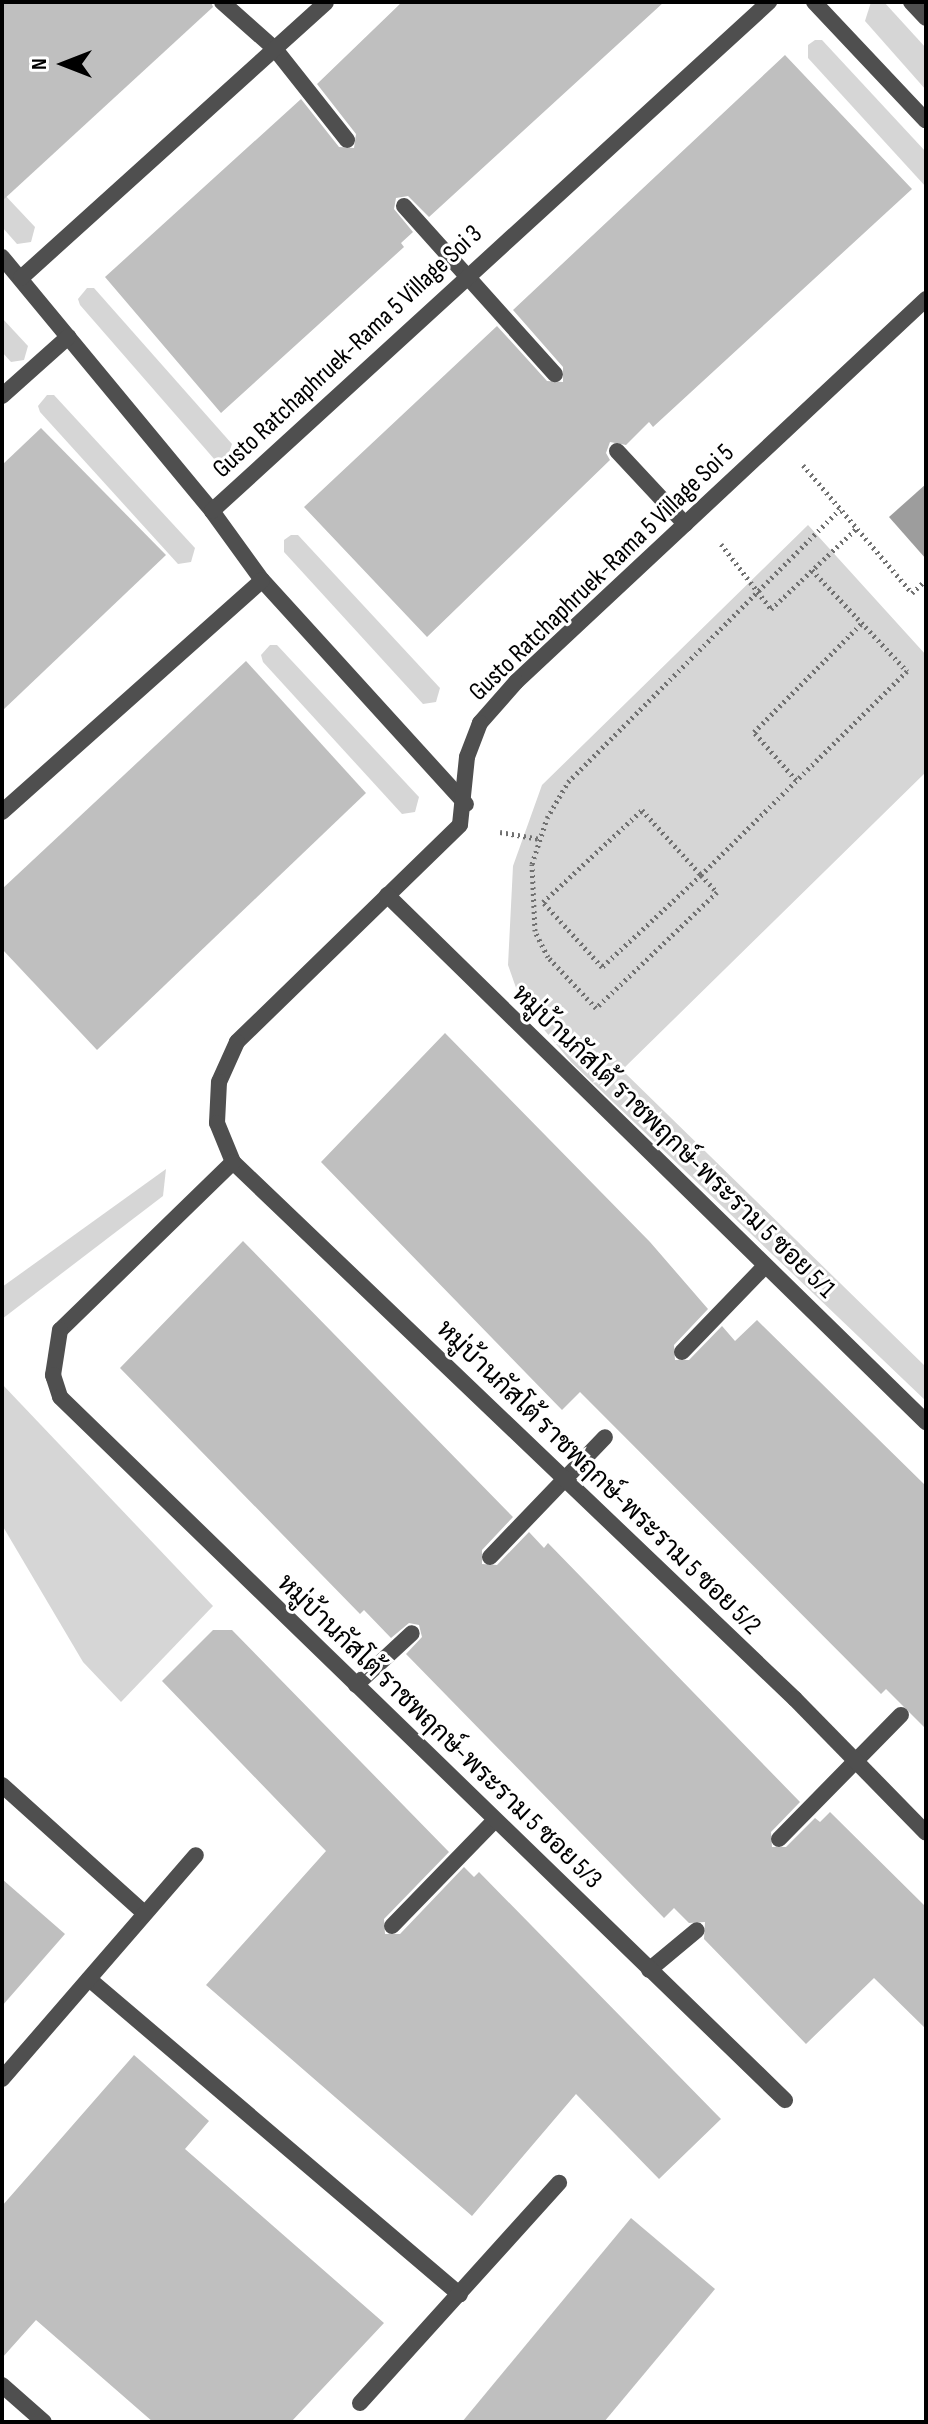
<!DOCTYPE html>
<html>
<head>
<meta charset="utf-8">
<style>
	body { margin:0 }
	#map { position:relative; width:928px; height:2424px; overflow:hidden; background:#fff; font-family:"Sofia Sans Condensed",Sarabun,sans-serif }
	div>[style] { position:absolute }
	.green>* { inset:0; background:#d6d6d6 }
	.water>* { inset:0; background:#9d9d9d }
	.building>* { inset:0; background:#bfbfbf }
	.path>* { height:5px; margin-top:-2.5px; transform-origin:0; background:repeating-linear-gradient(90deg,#717171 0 2px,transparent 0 6px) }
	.service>* { height:16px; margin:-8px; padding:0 8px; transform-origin:8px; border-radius:8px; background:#4f4f4f }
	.minor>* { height:16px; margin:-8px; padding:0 8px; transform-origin:8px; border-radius:8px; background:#4f4f4f }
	span { translate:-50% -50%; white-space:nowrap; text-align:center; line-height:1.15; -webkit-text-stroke:6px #fff; paint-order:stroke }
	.street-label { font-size:26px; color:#000 }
	.frame { position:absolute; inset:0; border:4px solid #000; pointer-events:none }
	.north { position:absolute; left:24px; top:24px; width:80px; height:80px; -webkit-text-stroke:6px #fff; paint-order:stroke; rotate:270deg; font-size:22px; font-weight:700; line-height:32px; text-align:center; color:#000 }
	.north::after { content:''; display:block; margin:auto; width:28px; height:36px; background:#000; clip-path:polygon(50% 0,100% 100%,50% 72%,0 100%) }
</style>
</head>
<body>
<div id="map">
	<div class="green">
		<i style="clip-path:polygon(871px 2px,884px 2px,926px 48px,926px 90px,865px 21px)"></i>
		<i style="clip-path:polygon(815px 40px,822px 40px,926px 152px,926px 187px,808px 58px,808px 45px)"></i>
		<i style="clip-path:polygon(2px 192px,35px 227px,31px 242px,17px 244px,2px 227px)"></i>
		<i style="clip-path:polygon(87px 288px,94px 288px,232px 444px,227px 458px,215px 460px,80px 305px,78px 299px)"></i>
		<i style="clip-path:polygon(2px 318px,28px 346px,24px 360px,11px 362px,2px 352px)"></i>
		<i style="clip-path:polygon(47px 395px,54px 395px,195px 548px,191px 562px,178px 564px,40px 412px,38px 406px)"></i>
		<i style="clip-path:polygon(808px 525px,926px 655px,926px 772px,622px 1070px,926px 1367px,926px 1401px,571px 1062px,521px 1002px,508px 965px,513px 866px,542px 785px)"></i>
		<i style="clip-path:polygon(291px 535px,298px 535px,440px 688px,436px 702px,423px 704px,284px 552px,284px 540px)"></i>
		<i style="clip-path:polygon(270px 645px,277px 645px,419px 797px,415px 812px,402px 814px,263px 662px,261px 655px)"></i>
		<i style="clip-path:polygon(166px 1169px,163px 1196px,2px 1319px,2px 1287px)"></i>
		<i style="clip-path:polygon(2px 1384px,213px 1606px,121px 1702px,83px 1662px,2px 1525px)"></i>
	</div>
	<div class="water">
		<i style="clip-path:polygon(926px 484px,926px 559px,889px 517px)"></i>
	</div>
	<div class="building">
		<i style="clip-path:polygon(2px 2px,211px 2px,213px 7px,2px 201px)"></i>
		<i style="clip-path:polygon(402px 2px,664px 2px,429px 217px,408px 196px,396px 198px,394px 209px,413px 232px,401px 243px,404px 247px,221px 413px,105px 277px,301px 99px,339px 147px,354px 148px,356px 134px,317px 84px)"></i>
		<i style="clip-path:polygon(785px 55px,912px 189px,653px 427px,649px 422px,626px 445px,610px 442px,606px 453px,610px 460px,427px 637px,304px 507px,497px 326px,547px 381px,563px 382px,563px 367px,513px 310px)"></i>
		<i style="clip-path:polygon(41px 428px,166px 555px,2px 711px,2px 465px)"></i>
		<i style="clip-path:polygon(246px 661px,366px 793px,97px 1050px,2px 949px,2px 889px)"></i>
		<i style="clip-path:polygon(445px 1033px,650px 1242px,708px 1309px,674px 1345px,675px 1360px,689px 1360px,722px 1326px,735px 1341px,757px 1320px,926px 1486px,926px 1729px,886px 1689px,881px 1694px,580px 1392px,562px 1410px,321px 1162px)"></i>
		<i style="clip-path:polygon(243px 1241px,513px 1517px,482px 1550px,482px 1564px,497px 1565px,529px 1532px,544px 1548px,548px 1543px,800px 1802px,771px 1832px,772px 1847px,786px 1847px,815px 1818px,820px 1822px,830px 1812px,926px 1907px,926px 2029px,874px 1978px,806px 2044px,704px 1939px,705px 1922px,689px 1923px,674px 1908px,664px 1918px,406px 1654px,422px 1637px,419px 1625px,409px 1623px,391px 1638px,364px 1610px,360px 1614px,120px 1368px)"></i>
		<i style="clip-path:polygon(213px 1630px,232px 1630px,449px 1852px,384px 1919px,385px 1934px,400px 1934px,464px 1867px,474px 1877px,479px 1872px,721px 2119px,659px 2179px,576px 2094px,472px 2216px,206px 1985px,326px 1851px,162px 1681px)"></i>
		<i style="clip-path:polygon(2px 1879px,65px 1934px,2px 2006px)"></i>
		<i style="clip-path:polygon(134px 2055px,209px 2121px,185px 2149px,384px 2323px,291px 2422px,153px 2422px,36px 2320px,2px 2358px,2px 2206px)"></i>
		<i style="clip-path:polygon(631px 2218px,715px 2289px,604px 2422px,462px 2422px)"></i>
	</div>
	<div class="path">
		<i style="left:803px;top:465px;width:168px;rotate:49.6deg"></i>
		<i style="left:912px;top:593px;width:19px;rotate:-43deg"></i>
		<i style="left:721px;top:544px;width:82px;rotate:52.4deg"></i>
		<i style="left:771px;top:609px;width:117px;rotate:-43.3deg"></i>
		<i style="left:812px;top:570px;width:139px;rotate:46.8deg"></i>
		<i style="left:907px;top:671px;width:290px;rotate:135.3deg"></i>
		<i style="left:701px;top:875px;width:23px;rotate:47deg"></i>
		<i style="left:717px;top:892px;width:168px;rotate:136.2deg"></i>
		<i style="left:596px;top:1008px;width:70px;rotate:-133.3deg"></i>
		<i style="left:548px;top:957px;width:29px;rotate:-117deg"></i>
		<i style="left:535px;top:931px;width:67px;rotate:-92.6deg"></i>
		<i style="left:532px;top:864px;width:48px;rotate:-71.9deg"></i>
		<i style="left:547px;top:818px;width:42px;rotate:-59.7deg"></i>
		<i style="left:568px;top:782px;width:385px;rotate:-45.1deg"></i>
		<i style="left:796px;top:780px;width:64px;rotate:-131.2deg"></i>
		<i style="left:754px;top:732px;width:153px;rotate:-45.3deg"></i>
		<i style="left:642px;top:810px;width:88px;rotate:47.8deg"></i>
		<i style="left:701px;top:875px;width:135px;rotate:137.1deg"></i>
		<i style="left:602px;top:967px;width:88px;rotate:-132.2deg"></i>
		<i style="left:543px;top:902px;width:135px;rotate:-42.9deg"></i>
		<i style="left:500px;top:832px;width:39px;rotate:10deg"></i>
	</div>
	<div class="service">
		<i style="left:222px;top:2px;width:71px;rotate:41.6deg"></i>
		<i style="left:275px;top:49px;width:116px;rotate:51.6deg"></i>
		<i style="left:404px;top:206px;width:226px;rotate:48.1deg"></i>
		<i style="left:617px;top:451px;width:100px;rotate:47deg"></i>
		<i style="left:682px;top:1352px;width:120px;rotate:-46deg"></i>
		<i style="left:490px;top:1557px;width:166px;rotate:-46.2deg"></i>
		<i style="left:356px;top:1685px;width:76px;rotate:-42.9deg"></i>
		<i style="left:779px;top:1839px;width:174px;rotate:-45.5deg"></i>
		<i style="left:392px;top:1926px;width:148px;rotate:-45.8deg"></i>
		<i style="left:649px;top:1970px;width:62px;rotate:-39.8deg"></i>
	</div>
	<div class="minor">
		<i style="left:814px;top:2px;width:163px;rotate:46.7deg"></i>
		<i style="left:911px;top:2px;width:22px;rotate:47deg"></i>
		<i style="left:2px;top:257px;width:330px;rotate:50.4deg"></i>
		<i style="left:212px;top:511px;width:85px;rotate:54.1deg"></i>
		<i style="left:262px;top:580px;width:303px;rotate:47.7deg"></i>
		<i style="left:21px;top:278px;width:411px;rotate:-42.1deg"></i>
		<i style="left:926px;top:299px;width:561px;rotate:136.95deg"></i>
		<i style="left:516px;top:682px;width:55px;rotate:131.3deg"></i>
		<i style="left:480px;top:723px;width:36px;rotate:111deg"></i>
		<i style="left:467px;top:757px;width:68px;rotate:95.9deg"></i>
		<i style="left:460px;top:825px;width:311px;rotate:135.8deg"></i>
		<i style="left:237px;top:1042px;width:44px;rotate:114.2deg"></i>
		<i style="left:219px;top:1082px;width:41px;rotate:92.8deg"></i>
		<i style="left:217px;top:1123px;width:42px;rotate:67.7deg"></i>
		<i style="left:233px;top:1162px;width:777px;rotate:43.7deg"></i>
		<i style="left:795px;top:1699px;width:187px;rotate:45.6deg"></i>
		<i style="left:2px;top:396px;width:89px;rotate:-41.8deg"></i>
		<i style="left:212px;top:511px;width:755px;rotate:-42.42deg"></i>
		<i style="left:2px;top:812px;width:348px;rotate:-41.7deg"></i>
		<i style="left:387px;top:895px;width:754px;rotate:44.36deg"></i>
		<i style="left:233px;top:1162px;width:241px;rotate:135.8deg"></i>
		<i style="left:60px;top:1330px;width:46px;rotate:98.8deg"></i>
		<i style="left:53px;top:1375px;width:23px;rotate:72deg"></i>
		<i style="left:60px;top:1397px;width:1010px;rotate:44.12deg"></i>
		<i style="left:2px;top:1785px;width:190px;rotate:42deg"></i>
		<i style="left:89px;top:1979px;width:487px;rotate:40.4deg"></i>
		<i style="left:2px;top:2079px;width:296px;rotate:-49.1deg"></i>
		<i style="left:2px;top:2385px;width:56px;rotate:41.4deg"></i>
		<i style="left:360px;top:2403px;width:297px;rotate:-47.9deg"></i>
	</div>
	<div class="street-label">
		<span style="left:348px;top:352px;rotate:-43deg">Gusto Ratchaphruek-Rama 5 Village Soi 3</span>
		<span style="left:602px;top:573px;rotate:-44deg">Gusto Ratchaphruek-Rama 5 Village Soi 5</span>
		<span style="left:673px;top:1142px;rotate:44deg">หมู่บ้านกัสโต้ ราชพฤกษ์-พระราม 5 ซอย 5/1</span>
		<span style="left:598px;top:1478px;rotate:44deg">หมู่บ้านกัสโต้ ราชพฤกษ์-พระราม 5 ซอย 5/2</span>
		<span style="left:439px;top:1732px;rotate:44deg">หมู่บ้านกัสโต้ ราชพฤกษ์-พระราม 5 ซอย 5/3</span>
	</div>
	<div class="frame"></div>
	<div class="north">N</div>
</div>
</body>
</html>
